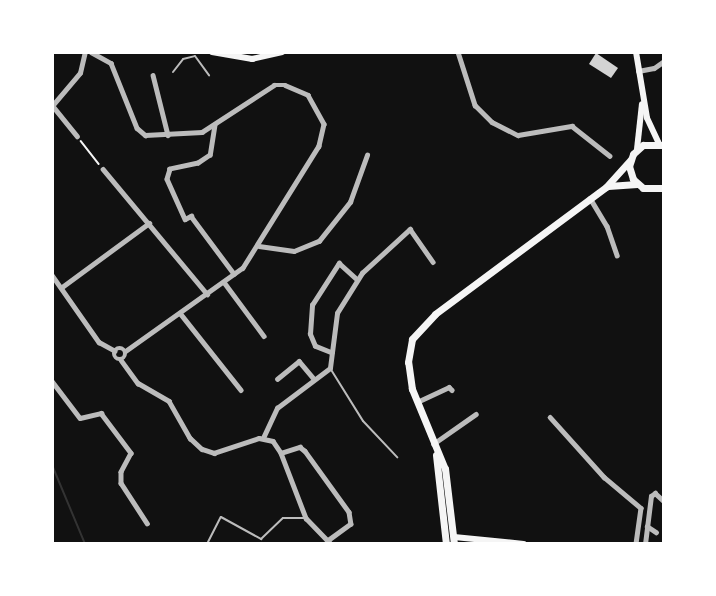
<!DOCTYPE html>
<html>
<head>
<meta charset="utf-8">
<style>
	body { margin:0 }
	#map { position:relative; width:716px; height:596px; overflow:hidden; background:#111; font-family:"Space Grotesk",sans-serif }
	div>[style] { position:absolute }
	.stream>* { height:2px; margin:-1px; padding:0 1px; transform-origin:1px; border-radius:1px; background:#333 }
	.building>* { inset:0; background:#d3d3d3 }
	.path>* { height:1.5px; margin:-0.75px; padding:0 0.75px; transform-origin:0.75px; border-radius:0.75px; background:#f5f5f5 }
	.service>* { height:2px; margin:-1px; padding:0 1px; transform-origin:1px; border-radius:1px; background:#bcbcbc }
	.minor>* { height:4.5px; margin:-2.25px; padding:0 2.25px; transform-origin:2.25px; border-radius:2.25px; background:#bcbcbc }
	.minor>.ring { margin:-2.25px; padding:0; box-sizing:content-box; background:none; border:4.5px solid #bcbcbc; border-radius:50% }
	.tertiary>* { height:5px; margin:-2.5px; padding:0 2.5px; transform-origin:2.5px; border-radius:2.5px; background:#bcbcbc }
	.secondary>* { height:6px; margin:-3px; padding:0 3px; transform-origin:3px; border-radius:3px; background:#f5f5f5 }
	.primary>* { height:7px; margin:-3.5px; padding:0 3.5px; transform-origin:3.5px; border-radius:3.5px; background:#f5f5f5 }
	span { translate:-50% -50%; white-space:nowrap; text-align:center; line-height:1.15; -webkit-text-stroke:4.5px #fff; paint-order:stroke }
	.frame { position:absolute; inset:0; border:54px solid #fff; pointer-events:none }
</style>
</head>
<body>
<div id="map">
	<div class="stream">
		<i style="left:52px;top:465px;width:86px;rotate:67.3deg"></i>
	</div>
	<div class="building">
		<i style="clip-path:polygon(596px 53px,618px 68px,611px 78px,589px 64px)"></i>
	</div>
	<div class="path">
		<i style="left:81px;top:141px;width:29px;rotate:52deg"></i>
	</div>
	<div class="service">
		<i style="left:173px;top:72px;width:16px;rotate:-52deg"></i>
		<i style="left:183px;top:59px;width:12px;rotate:-14deg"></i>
		<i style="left:195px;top:56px;width:24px;rotate:54deg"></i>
		<i style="left:330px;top:368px;width:62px;rotate:58.1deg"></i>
		<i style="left:363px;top:421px;width:50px;rotate:46.6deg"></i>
		<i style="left:208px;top:542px;width:28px;rotate:-63deg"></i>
		<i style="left:221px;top:517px;width:46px;rotate:28.8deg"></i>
		<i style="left:261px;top:539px;width:30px;rotate:-44deg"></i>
		<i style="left:283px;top:518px;width:23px"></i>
	</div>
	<div class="minor">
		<i style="left:91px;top:52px;width:23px;rotate:29deg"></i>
		<i style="left:111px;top:63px;width:70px;rotate:68.2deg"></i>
		<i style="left:137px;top:128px;width:11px;rotate:41deg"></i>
		<i style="left:145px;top:135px;width:57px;rotate:-3deg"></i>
		<i style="left:202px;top:132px;width:86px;rotate:-33.1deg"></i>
		<i style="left:274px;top:85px;width:11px"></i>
		<i style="left:285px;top:85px;width:25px;rotate:23deg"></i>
		<i style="left:308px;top:95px;width:33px;rotate:61deg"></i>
		<i style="left:324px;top:124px;width:23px;rotate:103deg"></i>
		<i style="left:319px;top:146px;width:144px;rotate:121.9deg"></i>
		<i style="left:243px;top:268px;width:143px;rotate:144.6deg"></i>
		<i style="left:458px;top:52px;width:56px;rotate:72.2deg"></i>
		<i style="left:475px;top:105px;width:24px;rotate:45deg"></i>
		<i style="left:492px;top:122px;width:29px;rotate:27deg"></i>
		<i style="left:518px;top:135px;width:55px;rotate:-9.5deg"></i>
		<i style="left:572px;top:126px;width:48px;rotate:38.3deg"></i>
		<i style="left:153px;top:75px;width:62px;rotate:76deg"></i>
		<i style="left:52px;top:105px;width:40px;rotate:51deg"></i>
		<i style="left:52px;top:106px;width:43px;rotate:-49.7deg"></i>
		<i style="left:80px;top:73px;width:22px;rotate:-77deg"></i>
		<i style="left:215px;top:125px;width:30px;rotate:99deg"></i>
		<i style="left:210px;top:155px;width:14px;rotate:146deg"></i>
		<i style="left:198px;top:163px;width:29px;rotate:168deg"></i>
		<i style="left:170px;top:169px;width:10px;rotate:107deg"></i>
		<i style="left:167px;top:179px;width:44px;rotate:65.8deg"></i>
		<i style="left:185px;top:219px;width:7px;rotate:-27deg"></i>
		<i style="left:191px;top:216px;width:72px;rotate:53.4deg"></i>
		<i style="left:103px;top:169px;width:163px;rotate:50.2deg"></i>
		<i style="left:590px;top:198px;width:33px;rotate:59deg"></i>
		<i style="left:607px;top:226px;width:31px;rotate:71deg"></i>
		<i style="left:259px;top:246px;width:35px;rotate:8deg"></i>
		<i style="left:294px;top:251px;width:27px;rotate:-22deg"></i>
		<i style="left:319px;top:241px;width:50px;rotate:-51.5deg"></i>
		<i style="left:350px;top:202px;width:50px;rotate:-70.1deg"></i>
		<i style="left:52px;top:275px;width:82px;rotate:55deg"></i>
		<i style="left:99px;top:342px;width:18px;rotate:29deg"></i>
		<i style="left:224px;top:282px;width:67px;rotate:53.5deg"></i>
		<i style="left:62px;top:287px;width:108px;rotate:-36.3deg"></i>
		<i style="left:180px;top:313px;width:98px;rotate:51.6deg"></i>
		<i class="ring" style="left:114px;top:348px;width:7.5px;height:7.5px"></i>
		<i style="left:332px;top:353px;width:18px;rotate:-158deg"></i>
		<i style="left:315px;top:346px;width:13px;rotate:-113deg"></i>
		<i style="left:310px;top:334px;width:29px;rotate:-86deg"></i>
		<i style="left:312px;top:305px;width:50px;rotate:-57.3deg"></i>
		<i style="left:339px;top:263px;width:24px;rotate:42deg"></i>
		<i style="left:121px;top:360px;width:29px;rotate:54deg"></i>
		<i style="left:138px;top:383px;width:36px;rotate:30deg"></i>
		<i style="left:169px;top:401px;width:43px;rotate:60.4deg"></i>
		<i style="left:190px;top:438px;width:16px;rotate:43deg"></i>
		<i style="left:202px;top:449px;width:13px;rotate:18deg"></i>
		<i style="left:214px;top:453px;width:47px;rotate:-18.4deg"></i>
		<i style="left:259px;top:438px;width:14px;rotate:12deg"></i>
		<i style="left:273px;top:441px;width:14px;rotate:56deg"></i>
		<i style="left:281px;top:453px;width:70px;rotate:69deg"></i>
		<i style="left:306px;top:518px;width:36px;rotate:46deg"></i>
		<i style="left:277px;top:379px;width:28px;rotate:-39deg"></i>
		<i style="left:299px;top:361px;width:23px;rotate:50deg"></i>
		<i style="left:52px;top:381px;width:46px;rotate:52.9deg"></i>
		<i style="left:80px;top:418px;width:22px;rotate:-13deg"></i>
		<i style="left:101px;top:413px;width:50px;rotate:53.1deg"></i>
		<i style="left:131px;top:453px;width:21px;rotate:118deg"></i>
		<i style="left:121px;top:472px;width:11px;rotate:90deg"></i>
		<i style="left:121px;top:483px;width:48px;rotate:57deg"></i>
		<i style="left:417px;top:402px;width:35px;rotate:-25deg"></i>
		<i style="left:449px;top:387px;width:4px;rotate:45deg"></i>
		<i style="left:550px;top:417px;width:81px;rotate:48deg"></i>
		<i style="left:604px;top:477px;width:48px;rotate:40deg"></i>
		<i style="left:641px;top:508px;width:36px;rotate:98deg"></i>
		<i style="left:263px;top:438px;width:33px;rotate:-65deg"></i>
		<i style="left:277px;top:408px;width:66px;rotate:-37deg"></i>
		<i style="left:330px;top:368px;width:55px;rotate:-82.7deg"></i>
		<i style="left:337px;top:313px;width:47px;rotate:-58deg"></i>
		<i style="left:362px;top:273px;width:65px;rotate:-42.5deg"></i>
		<i style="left:410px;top:229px;width:40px;rotate:55.1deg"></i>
		<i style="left:433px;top:444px;width:52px;rotate:-34.9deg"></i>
		<i style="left:281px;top:453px;width:20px;rotate:-18deg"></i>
		<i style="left:300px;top:447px;width:6px;rotate:39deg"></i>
		<i style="left:305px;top:451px;width:75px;rotate:54.2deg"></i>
		<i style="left:349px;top:512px;width:12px;rotate:81deg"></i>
		<i style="left:351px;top:524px;width:29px;rotate:144deg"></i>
		<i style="left:647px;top:526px;width:11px;rotate:34deg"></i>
		<i style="left:645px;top:544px;width:48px;rotate:-82.9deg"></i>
		<i style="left:651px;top:496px;width:5px;rotate:-37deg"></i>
		<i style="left:655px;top:493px;width:12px;rotate:42deg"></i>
	</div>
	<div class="tertiary">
		<i style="left:638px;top:71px;width:16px;rotate:-11deg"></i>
		<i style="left:654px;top:68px;width:12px;rotate:-35deg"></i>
	</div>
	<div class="secondary">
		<i style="left:212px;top:52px;width:41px;rotate:9.9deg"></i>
		<i style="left:252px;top:59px;width:31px;rotate:-13deg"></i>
		<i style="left:636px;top:52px;width:67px;rotate:80.5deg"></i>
		<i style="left:647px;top:118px;width:29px;rotate:65deg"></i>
		<i style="left:637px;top:149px;width:45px;rotate:-83.7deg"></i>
		<i style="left:454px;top:537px;width:70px;rotate:5.7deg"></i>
	</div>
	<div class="primary">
		<i style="left:664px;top:145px;width:21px;rotate:180deg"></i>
		<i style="left:643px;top:145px;width:13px;rotate:138deg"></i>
		<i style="left:633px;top:154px;width:13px;rotate:108deg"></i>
		<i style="left:629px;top:166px;width:14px;rotate:73deg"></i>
		<i style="left:633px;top:179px;width:13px;rotate:42deg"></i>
		<i style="left:643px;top:188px;width:21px"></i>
		<i style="left:608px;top:186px;width:29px;rotate:-4deg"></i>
		<i style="left:436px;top:455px;width:90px;rotate:83.6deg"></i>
		<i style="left:454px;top:544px;width:76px;rotate:-96.8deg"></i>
		<i style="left:445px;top:469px;width:87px;rotate:-112.4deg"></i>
		<i style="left:412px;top:389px;width:27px;rotate:-98deg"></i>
		<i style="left:408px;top:362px;width:23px;rotate:-80deg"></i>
		<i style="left:412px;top:339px;width:34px;rotate:-47deg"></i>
		<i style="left:435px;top:314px;width:213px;rotate:-36.6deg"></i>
		<i style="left:606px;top:187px;width:36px;rotate:-48deg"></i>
	</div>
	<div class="frame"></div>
</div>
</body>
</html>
